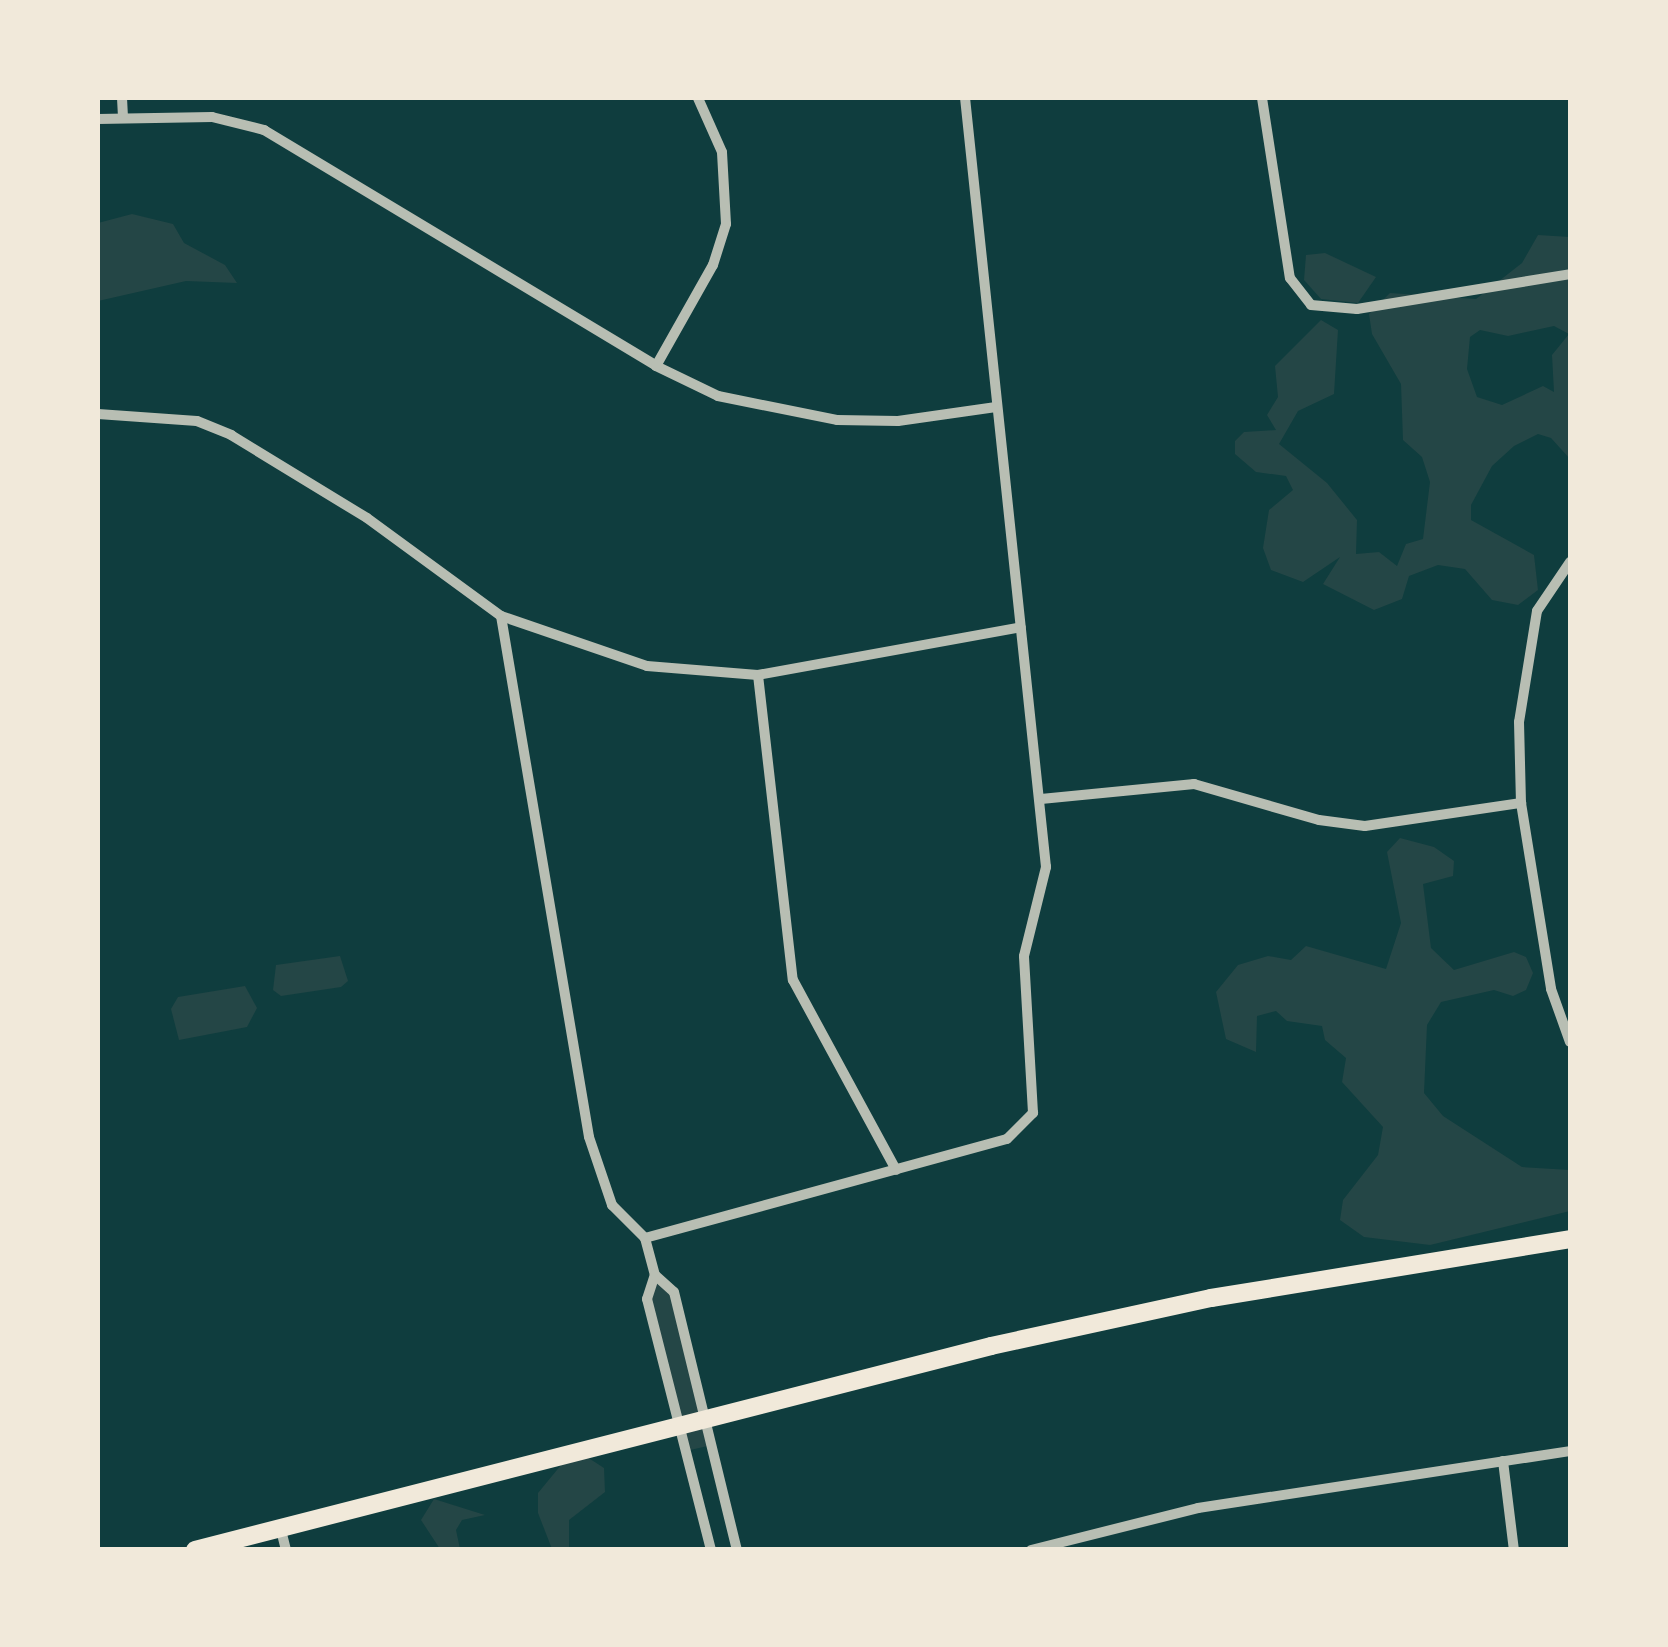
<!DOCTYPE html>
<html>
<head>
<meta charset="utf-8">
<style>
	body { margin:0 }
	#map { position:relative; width:1668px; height:1647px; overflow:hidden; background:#0f3d3e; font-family:Jost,sans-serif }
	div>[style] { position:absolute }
	.green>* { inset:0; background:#244646 }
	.minor>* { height:10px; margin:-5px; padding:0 5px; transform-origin:5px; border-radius:5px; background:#b8beb3 }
	.primary>* { height:18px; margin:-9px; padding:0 9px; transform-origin:9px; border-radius:9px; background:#f1e9da }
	span { translate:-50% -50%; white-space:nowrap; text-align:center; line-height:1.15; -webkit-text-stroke:10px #f1e9da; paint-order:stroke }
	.frame { position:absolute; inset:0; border:100px solid #f1e9da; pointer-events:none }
</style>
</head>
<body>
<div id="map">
	<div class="green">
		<i style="clip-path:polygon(132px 214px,173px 224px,184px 243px,225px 265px,237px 283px,186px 281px,98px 301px,98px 223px)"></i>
		<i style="clip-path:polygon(evenodd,1538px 235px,1570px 237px,1570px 459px,1551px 438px,1538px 434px,1514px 446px,1492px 466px,1471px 505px,1471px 520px,1534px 555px,1538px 590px,1518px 605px,1492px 600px,1465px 569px,1438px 565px,1409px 576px,1402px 599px,1374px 610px,1323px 584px,1340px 557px,1303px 582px,1271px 570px,1263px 548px,1269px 510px,1293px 490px,1286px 476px,1256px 472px,1235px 454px,1235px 441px,1244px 432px,1276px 430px,1267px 415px,1278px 397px,1275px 366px,1321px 320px,1338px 330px,1334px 394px,1298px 411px,1279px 444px,1327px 483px,1357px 520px,1356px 554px,1379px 552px,1397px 566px,1406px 544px,1423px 539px,1430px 482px,1422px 457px,1403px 440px,1401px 384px,1372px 334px,1369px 314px,1390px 293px,1476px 299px,1522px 263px,1538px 235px,1554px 326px,1569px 334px,1552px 355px,1554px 392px,1543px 386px,1502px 405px,1477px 397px,1467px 369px,1470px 337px,1480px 330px,1508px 336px,1554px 326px)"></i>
		<i style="clip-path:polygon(1325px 253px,1376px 277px,1358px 303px,1321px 299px,1304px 280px,1306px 255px)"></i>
		<i style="clip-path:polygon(1400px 838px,1434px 847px,1454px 861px,1453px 876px,1423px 884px,1431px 948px,1454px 970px,1514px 952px,1526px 957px,1533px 973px,1526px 990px,1513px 996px,1494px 990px,1441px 1002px,1427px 1025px,1424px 1093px,1443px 1116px,1522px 1167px,1570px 1170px,1570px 1211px,1430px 1245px,1364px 1237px,1340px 1220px,1343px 1200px,1378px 1155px,1383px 1127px,1342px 1082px,1346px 1058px,1325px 1040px,1322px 1026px,1287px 1021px,1276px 1011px,1257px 1016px,1256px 1052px,1226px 1039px,1216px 992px,1238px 965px,1268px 956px,1291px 960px,1306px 946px,1386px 969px,1401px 923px,1387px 852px)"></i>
		<i style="clip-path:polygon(340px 956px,348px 981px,341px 987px,281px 996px,273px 990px,276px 965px)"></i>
		<i style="clip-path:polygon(245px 986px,257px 1008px,247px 1027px,179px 1040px,171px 1009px,178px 997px)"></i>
		<i style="clip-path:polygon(655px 1275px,674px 1292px,712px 1445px,686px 1451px,647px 1299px)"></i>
		<i style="clip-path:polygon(587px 1457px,604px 1468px,605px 1492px,569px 1520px,569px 1549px,552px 1549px,538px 1513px,538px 1493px,566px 1459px)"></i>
		<i style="clip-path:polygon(434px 1499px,485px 1515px,462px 1520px,456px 1530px,460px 1549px,440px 1549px,421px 1520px)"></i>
	</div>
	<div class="minor">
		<i style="left:122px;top:98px;width:20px;rotate:87deg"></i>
		<i style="left:1262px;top:98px;width:182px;rotate:81.2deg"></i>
		<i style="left:1290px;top:278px;width:34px;rotate:52deg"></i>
		<i style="left:1311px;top:305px;width:46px;rotate:5deg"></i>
		<i style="left:1357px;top:309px;width:216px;rotate:-9.3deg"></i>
		<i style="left:98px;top:119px;width:114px;rotate:-1deg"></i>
		<i style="left:212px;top:117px;width:54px;rotate:14deg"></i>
		<i style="left:264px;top:130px;width:458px;rotate:31deg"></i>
		<i style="left:656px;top:366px;width:69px;rotate:25.8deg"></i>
		<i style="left:718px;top:396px;width:121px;rotate:11.4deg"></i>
		<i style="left:837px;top:420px;width:61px;rotate:0.9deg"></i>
		<i style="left:898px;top:421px;width:99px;rotate:-8.1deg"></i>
		<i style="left:656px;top:366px;width:116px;rotate:-60.6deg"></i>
		<i style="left:713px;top:265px;width:43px;rotate:-72.4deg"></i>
		<i style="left:726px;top:224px;width:72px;rotate:-93.2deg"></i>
		<i style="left:722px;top:152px;width:59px;rotate:-114deg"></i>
		<i style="left:98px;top:414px;width:99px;rotate:4deg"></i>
		<i style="left:197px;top:421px;width:37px;rotate:22deg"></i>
		<i style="left:231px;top:435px;width:159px;rotate:31.4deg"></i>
		<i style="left:367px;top:518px;width:166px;rotate:36.2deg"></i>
		<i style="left:501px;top:616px;width:154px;rotate:18.9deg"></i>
		<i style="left:647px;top:666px;width:111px;rotate:4.6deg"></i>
		<i style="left:758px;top:675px;width:267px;rotate:-10.3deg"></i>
		<i style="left:1570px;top:562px;width:59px;rotate:124deg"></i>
		<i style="left:1537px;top:611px;width:112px;rotate:99.2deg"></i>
		<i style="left:1519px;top:722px;width:81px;rotate:88.6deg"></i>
		<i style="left:1521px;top:803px;width:188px;rotate:80.8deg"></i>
		<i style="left:1551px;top:989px;width:56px;rotate:70.3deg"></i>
		<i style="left:501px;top:616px;width:528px;rotate:80.41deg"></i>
		<i style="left:589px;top:1137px;width:72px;rotate:71.3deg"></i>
		<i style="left:612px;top:1205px;width:47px;rotate:45deg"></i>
		<i style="left:758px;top:675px;width:307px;rotate:83.5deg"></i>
		<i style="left:793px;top:980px;width:216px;rotate:61.5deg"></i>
		<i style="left:1041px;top:799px;width:154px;rotate:-5.6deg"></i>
		<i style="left:1194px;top:784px;width:130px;rotate:16.1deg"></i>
		<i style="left:1319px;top:820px;width:46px;rotate:7.4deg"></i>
		<i style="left:1365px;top:826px;width:158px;rotate:-8.4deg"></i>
		<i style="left:645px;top:1238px;width:375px;rotate:-15.3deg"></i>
		<i style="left:1007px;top:1139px;width:37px;rotate:-45deg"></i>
		<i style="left:1033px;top:1113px;width:157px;rotate:-93.3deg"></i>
		<i style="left:1024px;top:956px;width:92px;rotate:-76.1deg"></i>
		<i style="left:1046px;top:867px;width:773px;rotate:-96.01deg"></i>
		<i style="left:645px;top:1238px;width:38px;rotate:75deg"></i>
		<i style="left:1503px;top:1461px;width:90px;rotate:83deg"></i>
		<i style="left:280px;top:1526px;width:25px;rotate:76deg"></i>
		<i style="left:711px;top:1550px;width:259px;rotate:-104.3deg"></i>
		<i style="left:647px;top:1299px;width:25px;rotate:-72deg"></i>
		<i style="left:655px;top:1275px;width:25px;rotate:42deg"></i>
		<i style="left:674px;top:1292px;width:266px;rotate:76.3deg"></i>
		<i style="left:1031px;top:1550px;width:172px;rotate:-14.1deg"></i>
		<i style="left:1198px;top:1508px;width:376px;rotate:-8.7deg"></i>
	</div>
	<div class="primary">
		<i style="left:195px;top:1550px;width:822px;rotate:-14.37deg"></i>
		<i style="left:991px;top:1346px;width:225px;rotate:-12.3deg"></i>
		<i style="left:1211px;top:1298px;width:364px;rotate:-9.3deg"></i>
	</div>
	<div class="frame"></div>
</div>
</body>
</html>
